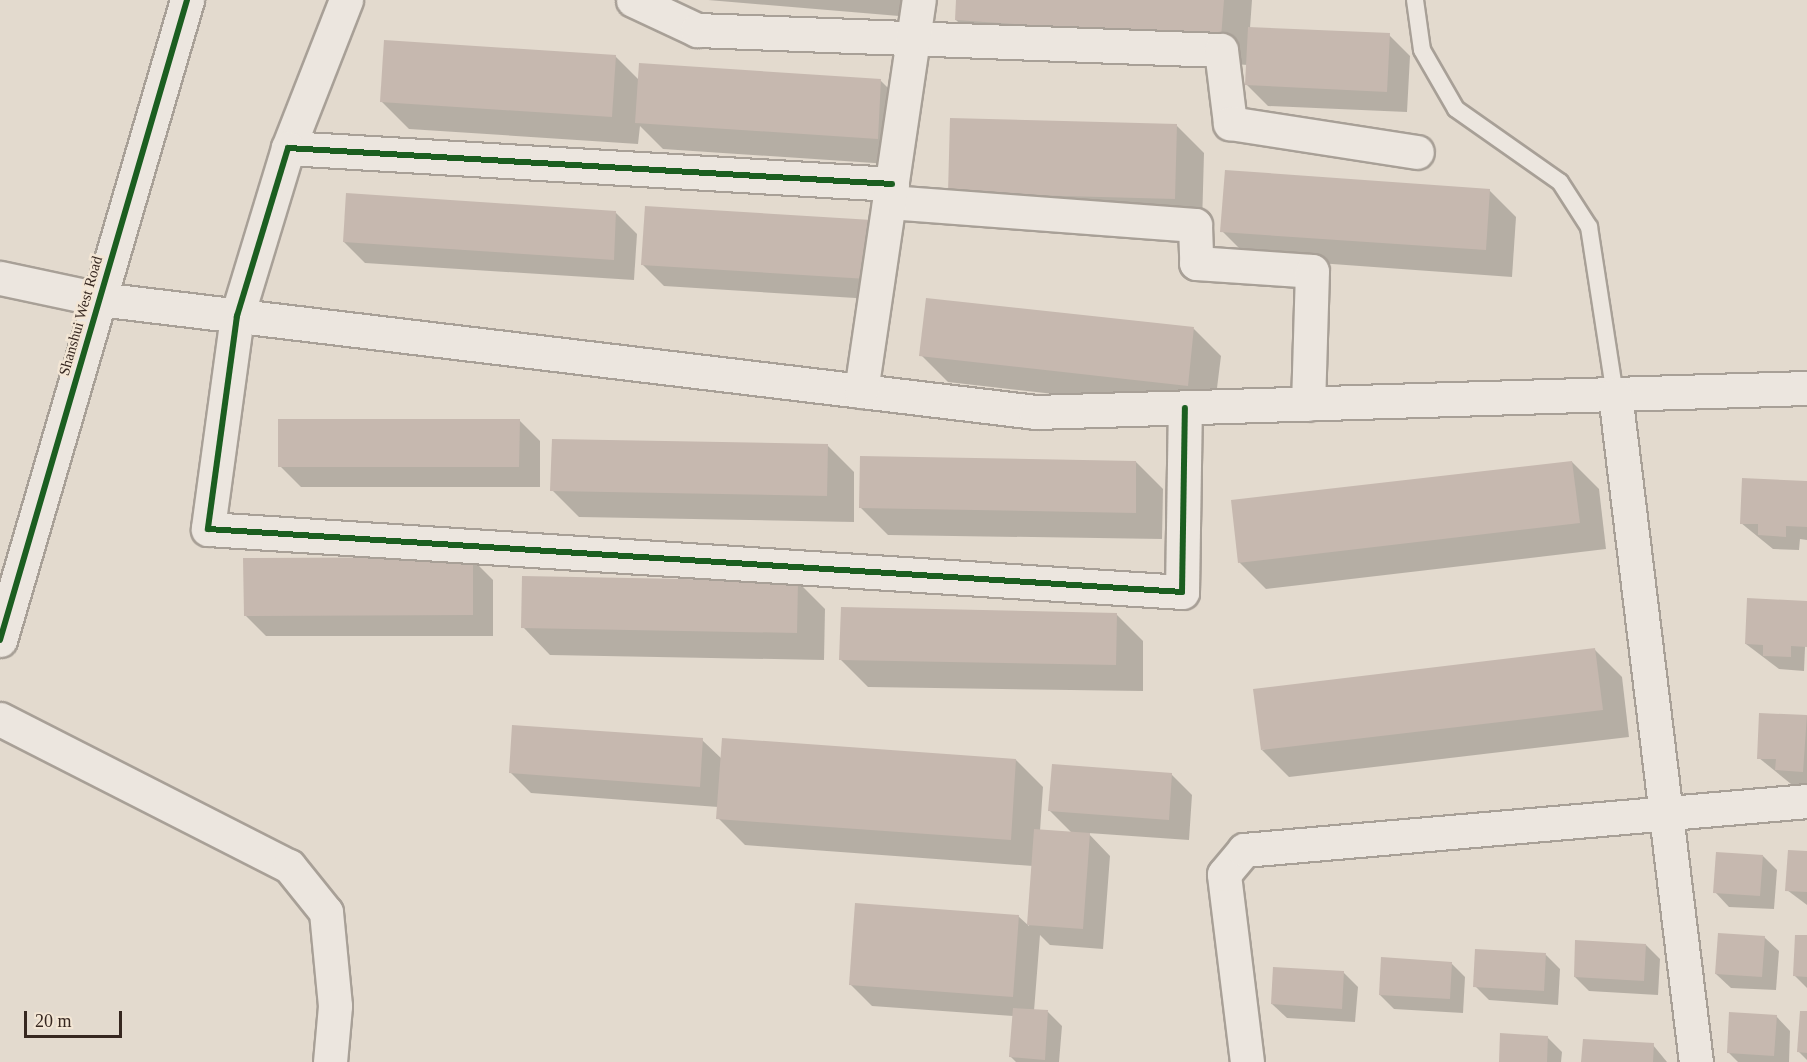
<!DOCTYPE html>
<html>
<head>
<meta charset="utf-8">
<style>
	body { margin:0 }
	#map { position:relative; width:1807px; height:1062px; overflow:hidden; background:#e3dace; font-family:"Times New Roman",serif }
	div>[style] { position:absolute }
	.shadow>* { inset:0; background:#0003 }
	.building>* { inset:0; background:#c6b8af }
	.roads { filter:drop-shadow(2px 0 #a8a097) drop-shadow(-2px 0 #a8a097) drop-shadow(0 2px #a8a097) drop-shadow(0 -2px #a8a097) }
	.lane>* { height:16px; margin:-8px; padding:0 8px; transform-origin:8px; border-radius:8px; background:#ece6df }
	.street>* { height:33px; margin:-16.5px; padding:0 16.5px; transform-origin:16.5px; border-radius:16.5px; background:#ece6df }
	.secondary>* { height:33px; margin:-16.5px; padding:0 16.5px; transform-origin:16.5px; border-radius:16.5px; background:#ece6df }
	.cycleway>* { height:6px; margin:-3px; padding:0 3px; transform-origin:3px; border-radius:3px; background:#1b5e20 }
	span { translate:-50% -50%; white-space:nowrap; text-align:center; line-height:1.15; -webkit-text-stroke:5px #f3e6d5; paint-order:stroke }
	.street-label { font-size:15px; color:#362720 }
	.scale { position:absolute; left:24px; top:1011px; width:98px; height:27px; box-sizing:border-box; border:3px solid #362720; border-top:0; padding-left:8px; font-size:18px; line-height:21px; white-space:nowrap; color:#362720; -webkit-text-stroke:4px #f3e6d5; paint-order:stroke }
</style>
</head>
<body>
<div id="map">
	<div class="shadow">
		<i style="clip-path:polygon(708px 0,912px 0,911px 17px)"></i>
		<i style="clip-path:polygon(958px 0,1252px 0,1250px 28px,1389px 35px,1410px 56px,1407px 112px,1268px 106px,1247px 85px,1248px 65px,984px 47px,956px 20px)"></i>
		<i style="clip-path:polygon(615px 56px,639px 80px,881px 81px,908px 108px,904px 165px,663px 149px,640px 126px,638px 144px,409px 129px,382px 102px)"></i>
		<i style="clip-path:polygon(1177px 126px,1204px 153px,1202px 225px,950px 192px)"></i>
		<i style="clip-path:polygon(1489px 190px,1516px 217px,1512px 277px,1249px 258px,1222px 231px)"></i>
		<i style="clip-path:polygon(616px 213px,637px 234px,634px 280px,365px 263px,344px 242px)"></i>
		<i style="clip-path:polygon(871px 222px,888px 300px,664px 286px,643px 265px)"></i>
		<i style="clip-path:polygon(1194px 329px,1221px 356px,1214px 412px,948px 382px,921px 355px)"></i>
		<i style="clip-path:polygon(519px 420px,540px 441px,540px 487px,301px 487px,280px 466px)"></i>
		<i style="clip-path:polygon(827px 445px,854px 472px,854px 522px,579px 517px,552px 490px)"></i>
		<i style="clip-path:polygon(1136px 462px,1163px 489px,1162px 539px,888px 535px,861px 508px)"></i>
		<i style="clip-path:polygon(1572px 462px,1599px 489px,1606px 549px,1266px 589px,1239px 562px)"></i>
		<i style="clip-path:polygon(1807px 482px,1807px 540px,1800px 539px,1799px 550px,1773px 549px,1741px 523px)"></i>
		<i style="clip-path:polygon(472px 559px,493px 580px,493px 636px,266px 636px,245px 615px)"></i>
		<i style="clip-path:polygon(798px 582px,825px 609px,824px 660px,550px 655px,523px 627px)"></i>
		<i style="clip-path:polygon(1807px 602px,1804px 671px,1779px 669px,1746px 644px)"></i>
		<i style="clip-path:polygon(1116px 614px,1143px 641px,1143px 691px,868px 687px,841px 660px)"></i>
		<i style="clip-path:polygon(1595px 650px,1622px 677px,1629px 737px,1289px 777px,1262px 750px)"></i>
		<i style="clip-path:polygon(1761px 715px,1807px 716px,1807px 785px,1791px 784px,1759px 758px)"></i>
		<i style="clip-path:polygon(702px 740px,722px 759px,1016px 760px,1043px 787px,1040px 831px,1072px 833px,1050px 811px,1171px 774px,1192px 795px,1189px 840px,1088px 833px,1110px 856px,1103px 949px,1050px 945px,1040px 935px,1034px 1011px,1048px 1012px,1062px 1026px,1059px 1062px,1016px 1062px,1011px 1057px,1013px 1016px,872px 1006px,851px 985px,1018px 916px,1029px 926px,1033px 866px,745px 845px,718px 818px,718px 807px,531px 793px,510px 772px)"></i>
		<i style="clip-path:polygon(1807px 852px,1807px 905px,1787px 890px)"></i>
		<i style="clip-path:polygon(1763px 856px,1777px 870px,1774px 909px,1729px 907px,1715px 892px)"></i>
		<i style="clip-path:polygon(1764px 937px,1779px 951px,1776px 990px,1731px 988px,1716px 974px)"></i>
		<i style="clip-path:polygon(1807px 937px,1807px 988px,1794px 975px)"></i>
		<i style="clip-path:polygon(1646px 945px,1660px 959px,1658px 995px,1589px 991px,1575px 977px)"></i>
		<i style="clip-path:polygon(1546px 955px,1560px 969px,1558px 1005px,1489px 1000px,1475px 986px)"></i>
		<i style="clip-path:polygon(1451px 963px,1465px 977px,1463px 1013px,1394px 1009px,1380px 995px)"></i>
		<i style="clip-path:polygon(1343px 972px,1358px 987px,1355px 1022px,1287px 1018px,1272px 1004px)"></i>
		<i style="clip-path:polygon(1807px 1013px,1807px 1060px,1799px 1052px)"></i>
		<i style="clip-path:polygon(1776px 1016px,1790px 1031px,1789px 1062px,1738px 1062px,1729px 1053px)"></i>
		<i style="clip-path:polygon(1547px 1037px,1562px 1052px,1561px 1062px,1500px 1062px)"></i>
		<i style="clip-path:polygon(1653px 1045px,1667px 1062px,1583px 1062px)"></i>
	</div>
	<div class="building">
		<i style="clip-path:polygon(956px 0,1224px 0,1221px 38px,955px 20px)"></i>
		<i style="clip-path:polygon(1248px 27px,1390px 33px,1387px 92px,1245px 85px)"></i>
		<i style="clip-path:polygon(384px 40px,616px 55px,612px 117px,380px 102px)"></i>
		<i style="clip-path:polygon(639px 63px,881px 79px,878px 139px,635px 123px)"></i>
		<i style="clip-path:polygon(950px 118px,1177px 124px,1175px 199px,948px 193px)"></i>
		<i style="clip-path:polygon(1225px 170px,1490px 189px,1486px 250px,1220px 232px)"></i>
		<i style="clip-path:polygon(346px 193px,616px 211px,614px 260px,343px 242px)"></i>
		<i style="clip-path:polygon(645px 206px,872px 220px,867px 279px,641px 265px)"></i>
		<i style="clip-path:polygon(926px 298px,1194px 327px,1188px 386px,919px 356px)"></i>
		<i style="clip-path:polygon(278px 419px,520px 419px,519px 467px,278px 467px)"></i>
		<i style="clip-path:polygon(552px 439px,828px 444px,827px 496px,550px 491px)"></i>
		<i style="clip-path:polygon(860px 456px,1136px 461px,1136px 513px,859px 508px)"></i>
		<i style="clip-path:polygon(1572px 461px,1580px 523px,1238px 563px,1231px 500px)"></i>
		<i style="clip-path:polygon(1742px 478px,1807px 481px,1807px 527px,1786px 526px,1786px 537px,1758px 535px,1758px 524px,1740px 524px)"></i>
		<i style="clip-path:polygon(473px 557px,473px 615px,244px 616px,243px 558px)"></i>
		<i style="clip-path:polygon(522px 576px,798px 581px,797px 633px,521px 628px)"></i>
		<i style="clip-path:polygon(1747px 598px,1807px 601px,1807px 647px,1791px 646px,1791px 657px,1763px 656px,1763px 645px,1745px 644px)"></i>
		<i style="clip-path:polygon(841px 607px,1117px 613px,1116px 665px,839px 660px)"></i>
		<i style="clip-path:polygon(1595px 648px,1603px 710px,1261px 750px,1253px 689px)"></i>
		<i style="clip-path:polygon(1759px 713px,1807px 715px,1803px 772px,1775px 770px,1776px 759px,1757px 759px)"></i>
		<i style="clip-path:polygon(512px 725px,703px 738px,700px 787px,509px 773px)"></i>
		<i style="clip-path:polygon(722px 738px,1016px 759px,1011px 840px,716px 819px)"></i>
		<i style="clip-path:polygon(1052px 764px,1172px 773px,1169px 820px,1048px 811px)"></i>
		<i style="clip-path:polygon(1034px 829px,1090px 833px,1083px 929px,1027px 925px)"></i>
		<i style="clip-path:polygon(1788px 850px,1807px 851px,1807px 892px,1785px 891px)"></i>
		<i style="clip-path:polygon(1716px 852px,1763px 855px,1760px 896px,1713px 893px)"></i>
		<i style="clip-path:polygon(855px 903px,1019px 915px,1013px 997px,849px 985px)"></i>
		<i style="clip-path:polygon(1718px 933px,1765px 936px,1762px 977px,1715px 974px)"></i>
		<i style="clip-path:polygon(1795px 935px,1807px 935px,1807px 977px,1793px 976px)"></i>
		<i style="clip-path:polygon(1575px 940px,1646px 944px,1644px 981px,1574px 977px)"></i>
		<i style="clip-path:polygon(1475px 949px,1546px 953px,1544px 991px,1473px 987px)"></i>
		<i style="clip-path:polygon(1381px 957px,1452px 962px,1450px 999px,1379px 995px)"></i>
		<i style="clip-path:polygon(1273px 967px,1344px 971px,1342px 1009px,1271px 1004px)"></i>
		<i style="clip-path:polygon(1013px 1008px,1048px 1010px,1045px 1060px,1009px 1057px)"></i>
		<i style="clip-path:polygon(1800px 1011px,1807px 1011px,1807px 1053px,1797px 1052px)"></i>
		<i style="clip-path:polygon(1729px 1012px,1777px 1015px,1774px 1056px,1727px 1053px)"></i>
		<i style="clip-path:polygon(1500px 1033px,1548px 1036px,1547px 1062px,1499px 1062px)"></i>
		<i style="clip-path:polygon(1583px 1039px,1654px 1043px,1653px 1062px,1581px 1062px)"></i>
	</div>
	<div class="roads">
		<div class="lane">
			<i style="left:1415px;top:0;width:50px;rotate:82deg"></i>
			<i style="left:1422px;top:50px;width:68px;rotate:60deg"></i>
			<i style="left:1456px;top:109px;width:127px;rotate:35.1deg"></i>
			<i style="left:1560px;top:182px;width:54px;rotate:57.2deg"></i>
			<i style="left:1589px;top:227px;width:169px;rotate:81.2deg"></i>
		</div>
		<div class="street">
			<i style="left:633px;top:0;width:71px;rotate:25.1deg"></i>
			<i style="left:697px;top:30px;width:524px;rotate:2.19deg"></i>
			<i style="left:1221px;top:50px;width:74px;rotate:83deg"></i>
			<i style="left:1230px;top:123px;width:189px;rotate:8.8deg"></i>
			<i style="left:288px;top:148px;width:159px;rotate:-68.6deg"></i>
			<i style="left:892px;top:184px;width:605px;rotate:-176.59deg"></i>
			<i style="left:288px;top:148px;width:176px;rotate:106.9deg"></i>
			<i style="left:237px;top:316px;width:215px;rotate:97.8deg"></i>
			<i style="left:208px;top:529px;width:976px;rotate:3.7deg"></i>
			<i style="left:1182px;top:592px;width:184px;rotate:-89.1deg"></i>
			<i style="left:889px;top:202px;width:307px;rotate:4.3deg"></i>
			<i style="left:1195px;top:225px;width:38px;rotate:88deg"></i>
			<i style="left:1196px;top:263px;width:116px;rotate:3.9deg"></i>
			<i style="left:1312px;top:271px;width:133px;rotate:91.7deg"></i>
			<i style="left:0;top:278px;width:101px;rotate:12deg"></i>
			<i style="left:99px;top:299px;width:943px;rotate:6.88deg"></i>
			<i style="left:1035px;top:412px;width:772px;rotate:-1.78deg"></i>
			<i style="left:861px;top:391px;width:395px;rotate:-81.6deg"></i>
			<i style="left:1615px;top:394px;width:673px;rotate:83.09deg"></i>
			<i style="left:0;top:719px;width:324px;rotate:27deg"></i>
			<i style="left:289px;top:866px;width:59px;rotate:51.2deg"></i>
			<i style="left:326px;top:912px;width:94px;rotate:84.5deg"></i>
			<i style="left:335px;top:1006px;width:56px;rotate:95.1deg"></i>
			<i style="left:1247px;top:1062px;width:189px;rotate:-97deg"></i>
			<i style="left:1224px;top:874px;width:31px;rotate:-50deg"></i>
			<i style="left:1244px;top:850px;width:565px;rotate:-4.97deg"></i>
		</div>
		<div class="secondary">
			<i style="left:0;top:640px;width:667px;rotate:-73.71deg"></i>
		</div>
	</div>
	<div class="cycleway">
		<i style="left:892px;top:184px;width:605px;rotate:-176.59deg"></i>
		<i style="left:288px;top:148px;width:176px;rotate:106.9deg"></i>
		<i style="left:237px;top:316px;width:215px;rotate:97.8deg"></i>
		<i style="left:208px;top:529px;width:976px;rotate:3.7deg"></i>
		<i style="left:1182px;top:592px;width:184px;rotate:-89.1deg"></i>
		<i style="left:0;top:640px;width:667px;rotate:-73.71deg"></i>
	</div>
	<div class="street-label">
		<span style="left:81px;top:316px;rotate:-74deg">Shanshui West Road</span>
	</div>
	<div class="scale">20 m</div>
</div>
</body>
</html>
